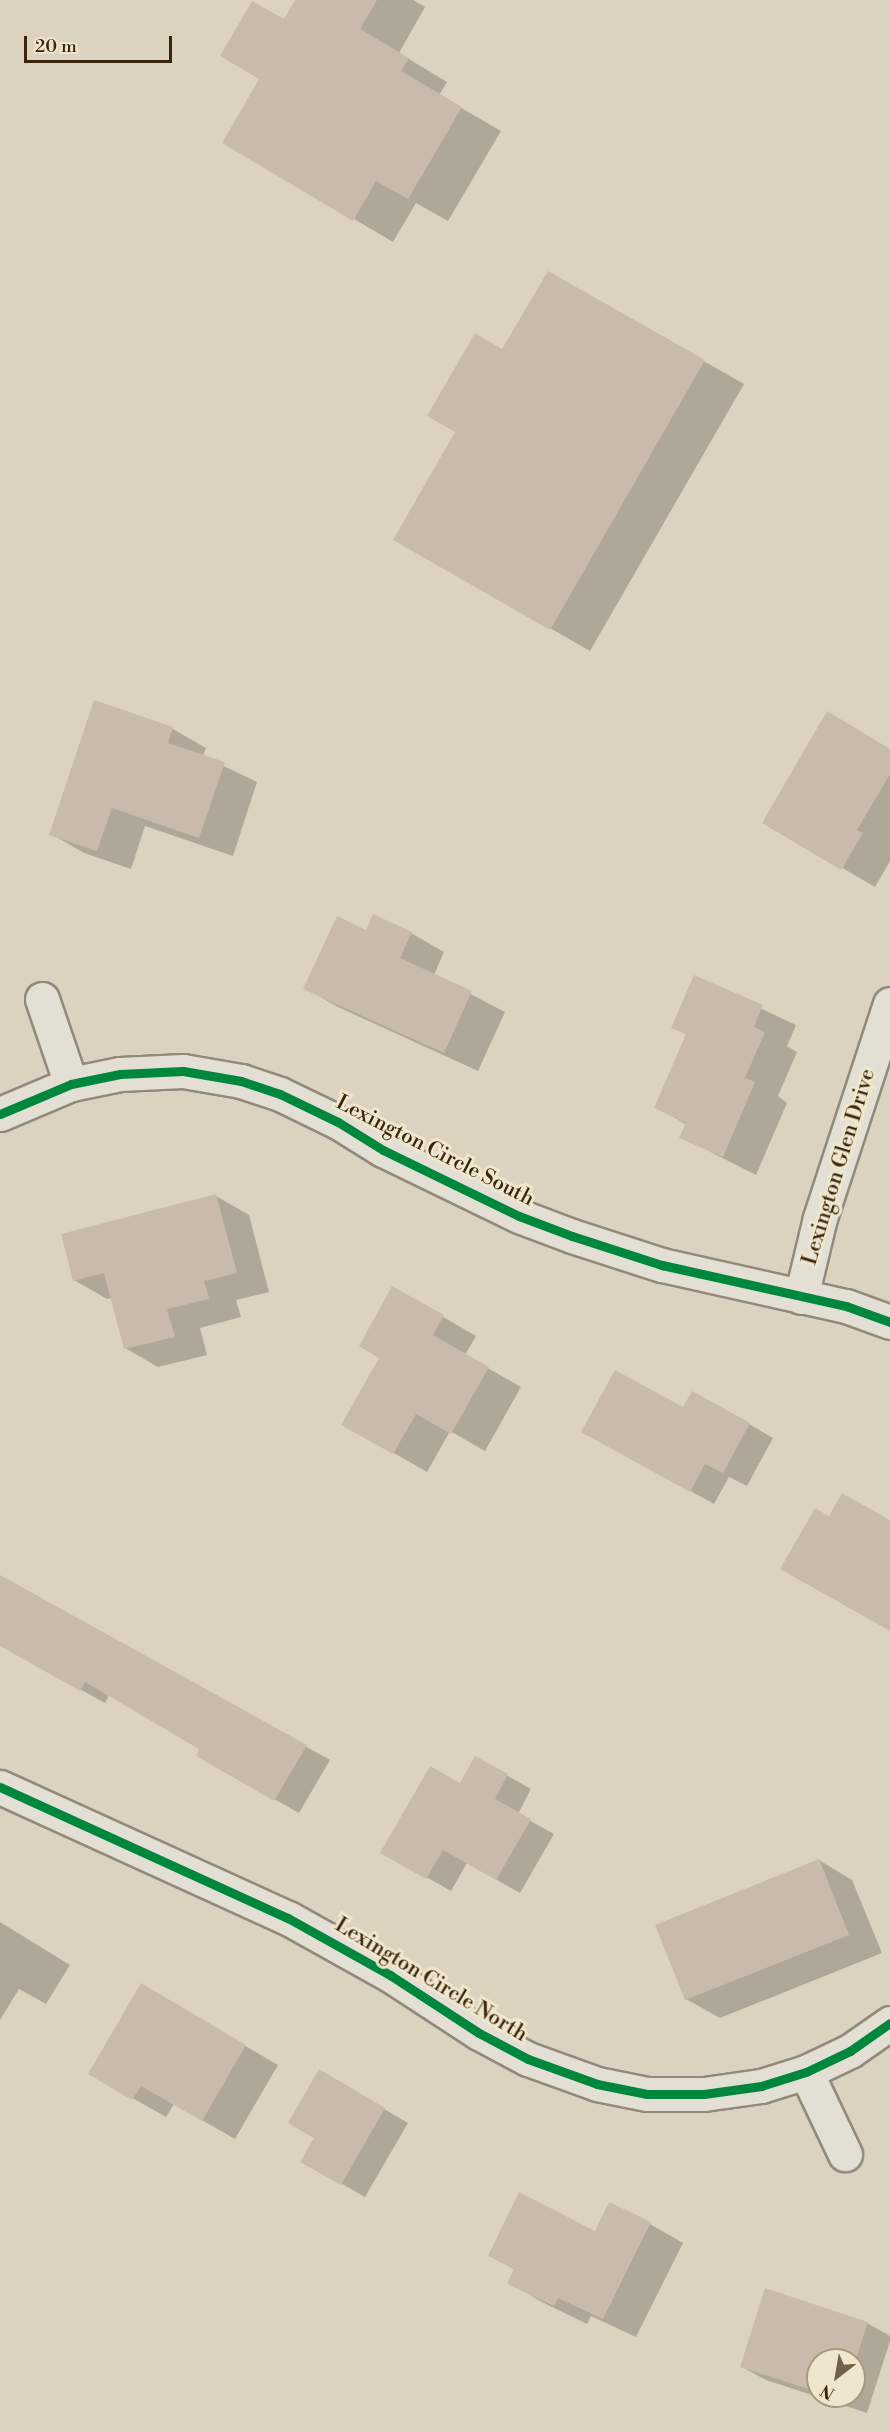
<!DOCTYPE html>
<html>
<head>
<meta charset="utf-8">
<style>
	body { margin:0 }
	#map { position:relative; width:890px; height:2432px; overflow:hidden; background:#dbd3c0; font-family:"Libre Bodoni",serif }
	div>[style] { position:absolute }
	.shadow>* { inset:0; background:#0003 }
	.building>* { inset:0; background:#c9bbac }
	.roads { filter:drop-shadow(2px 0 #918a7c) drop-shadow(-2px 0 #918a7c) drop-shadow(0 2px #918a7c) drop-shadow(0 -2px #918a7c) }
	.minor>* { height:33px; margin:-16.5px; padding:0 16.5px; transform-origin:16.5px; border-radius:16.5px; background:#e3dfd5 }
	.cycleway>* { height:9px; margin:-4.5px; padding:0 4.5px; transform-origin:4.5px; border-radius:4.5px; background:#00873e }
	span { translate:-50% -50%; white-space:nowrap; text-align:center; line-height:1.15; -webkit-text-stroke:6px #efe6ce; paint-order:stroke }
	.street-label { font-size:21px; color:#3a240b }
	.north { position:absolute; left:806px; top:2348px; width:60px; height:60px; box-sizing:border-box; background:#efe6ce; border:2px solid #a79880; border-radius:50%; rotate:211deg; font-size:16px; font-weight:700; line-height:24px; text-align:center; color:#3a240b }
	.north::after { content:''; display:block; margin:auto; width:21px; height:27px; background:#72614a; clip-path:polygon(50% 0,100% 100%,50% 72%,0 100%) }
	.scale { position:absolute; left:24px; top:36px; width:148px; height:27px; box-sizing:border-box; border:3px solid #3a240b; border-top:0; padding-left:8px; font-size:18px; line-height:21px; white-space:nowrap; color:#3a240b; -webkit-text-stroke:4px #efe6ce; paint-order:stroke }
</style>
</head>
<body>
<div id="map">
	<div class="shadow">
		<i style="clip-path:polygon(297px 0,413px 0,425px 7px,399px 53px,447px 82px,439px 95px,501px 131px,448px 221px,416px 203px,393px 242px,224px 142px,261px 78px)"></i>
		<i style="clip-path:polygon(549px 273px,744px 384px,590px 651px,395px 539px)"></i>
		<i style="clip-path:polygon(95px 702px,173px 729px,206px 748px,203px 756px,257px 782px,233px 856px,145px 826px,131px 869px,84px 853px,51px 834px)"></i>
		<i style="clip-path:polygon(890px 750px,890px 861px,875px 887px,764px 822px)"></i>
		<i style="clip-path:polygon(367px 932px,411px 933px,444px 952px,434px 975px,505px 1012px,478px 1071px,338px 1007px,305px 988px)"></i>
		<i style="clip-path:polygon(694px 977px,796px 1025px,787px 1046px,797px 1052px,778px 1096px,787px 1103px,756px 1175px,681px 1137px,687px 1125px,656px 1107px,687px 1035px,673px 1027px)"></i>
		<i style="clip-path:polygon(216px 1196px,249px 1215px,269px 1292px,236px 1300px,241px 1317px,200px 1328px,207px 1355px,158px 1367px,125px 1348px,112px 1298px,107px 1299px,74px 1280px)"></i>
		<i style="clip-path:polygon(393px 1288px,476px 1336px,465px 1355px,521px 1387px,485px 1451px,450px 1431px,427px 1472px,343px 1424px,381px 1357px)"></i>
		<i style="clip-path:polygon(684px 1409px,749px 1424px,773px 1438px,747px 1486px,729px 1477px,714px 1504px,607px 1445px)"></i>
		<i style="clip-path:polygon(0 1577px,330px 1760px,299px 1813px,198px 1756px,201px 1749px,109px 1695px,105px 1703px,0 1645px)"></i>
		<i style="clip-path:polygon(476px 1758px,531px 1789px,518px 1814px,554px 1834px,520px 1893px,467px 1863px,451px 1891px,382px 1852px,460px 1785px)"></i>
		<i style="clip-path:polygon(819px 1860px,852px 1880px,882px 1953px,720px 2018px,686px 1999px)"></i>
		<i style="clip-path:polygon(0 1922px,70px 1965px,46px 2004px,19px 1989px,0 2020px)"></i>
		<i style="clip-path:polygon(141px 1985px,278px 2065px,235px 2139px,174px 2104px,166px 2117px,90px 2074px)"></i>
		<i style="clip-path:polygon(319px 2071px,408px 2123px,365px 2197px,302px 2161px,316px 2138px)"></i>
		<i style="clip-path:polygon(650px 2224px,683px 2243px,636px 2337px,591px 2316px,587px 2324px,542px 2302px,509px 2283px,515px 2270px,490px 2255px)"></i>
		<i style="clip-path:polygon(evenodd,867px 2323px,890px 2336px,890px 2341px,867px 2413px,766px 2380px,742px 2367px,867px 2323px,818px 2360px,854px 2360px,854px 2396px,818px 2396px,818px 2360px)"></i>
	</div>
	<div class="building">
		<i style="clip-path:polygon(295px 0,377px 0,360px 29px,409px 58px,401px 71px,462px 107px,408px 199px,376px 181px,353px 221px,222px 143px,259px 79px,220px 56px,252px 1px,284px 19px)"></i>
		<i style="clip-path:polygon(548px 271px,705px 360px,550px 630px,393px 540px,455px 432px,427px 416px,475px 333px,502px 349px)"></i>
		<i style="clip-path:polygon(94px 700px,173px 727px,168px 743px,225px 762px,199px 838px,112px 808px,97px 851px,49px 835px)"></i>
		<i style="clip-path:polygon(827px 711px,890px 749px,890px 774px,857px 830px,863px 833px,841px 870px,762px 823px)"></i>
		<i style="clip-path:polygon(373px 914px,412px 932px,400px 958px,472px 991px,444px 1053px,303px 989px,337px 916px,366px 930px)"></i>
		<i style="clip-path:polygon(694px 975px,763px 1005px,754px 1027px,765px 1032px,745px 1078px,755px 1082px,723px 1157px,679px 1138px,686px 1123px,654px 1108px,686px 1034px,671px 1028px)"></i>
		<i style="clip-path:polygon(216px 1194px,237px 1273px,204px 1281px,209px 1299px,167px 1309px,175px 1337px,124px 1349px,104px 1273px,73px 1281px,61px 1234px)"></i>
		<i style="clip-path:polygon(392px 1286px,444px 1315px,433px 1335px,489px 1367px,451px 1434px,416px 1414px,393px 1454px,341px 1425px,379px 1358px,359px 1346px)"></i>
		<i style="clip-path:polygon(615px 1370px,683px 1407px,692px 1391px,750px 1423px,723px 1473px,705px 1464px,690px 1492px,581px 1432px)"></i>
		<i style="clip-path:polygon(842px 1493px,890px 1520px,890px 1631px,780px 1569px,815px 1508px,829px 1516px)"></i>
		<i style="clip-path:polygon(0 1575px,307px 1745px,274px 1801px,196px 1756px,199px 1749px,85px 1682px,80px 1691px,0 1646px)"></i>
		<i style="clip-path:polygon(475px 1756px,508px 1774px,495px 1799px,531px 1819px,496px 1880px,443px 1850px,426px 1879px,380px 1853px,430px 1766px,460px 1783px)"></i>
		<i style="clip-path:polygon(819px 1859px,849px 1935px,685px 2000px,655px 1925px)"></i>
		<i style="clip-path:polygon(141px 1983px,246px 2045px,202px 2121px,141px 2086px,132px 2100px,88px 2074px)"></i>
		<i style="clip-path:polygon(319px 2069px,385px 2108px,341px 2185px,300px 2162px,314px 2138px,288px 2123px)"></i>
		<i style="clip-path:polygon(519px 2192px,595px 2231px,609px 2202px,651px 2222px,603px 2319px,558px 2298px,554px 2306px,507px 2284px,514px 2269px,488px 2256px)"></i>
		<i style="clip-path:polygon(765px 2288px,868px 2322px,854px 2365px,854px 2360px,818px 2360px,818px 2392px,740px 2367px)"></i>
	</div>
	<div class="roads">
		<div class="minor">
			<i style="left:42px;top:999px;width:90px;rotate:71.2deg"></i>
			<i style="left:0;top:1114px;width:77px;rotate:-22.9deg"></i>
			<i style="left:71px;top:1084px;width:50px;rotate:-11.5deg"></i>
			<i style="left:120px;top:1074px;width:63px;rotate:-2.7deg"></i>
			<i style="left:183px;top:1071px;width:59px;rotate:9.8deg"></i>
			<i style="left:241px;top:1081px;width:41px;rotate:18.4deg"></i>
			<i style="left:280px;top:1094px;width:64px;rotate:25.8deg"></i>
			<i style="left:338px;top:1122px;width:53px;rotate:31.9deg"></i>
			<i style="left:383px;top:1150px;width:151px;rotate:25.9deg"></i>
			<i style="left:519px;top:1216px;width:57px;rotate:20.7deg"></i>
			<i style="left:572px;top:1236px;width:95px;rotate:17.9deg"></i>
			<i style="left:662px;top:1265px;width:189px;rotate:12.6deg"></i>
			<i style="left:846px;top:1306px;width:47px;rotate:20deg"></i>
			<i style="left:801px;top:1297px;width:81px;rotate:-76.5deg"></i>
			<i style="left:820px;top:1218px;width:225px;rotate:-71.9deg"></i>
			<i style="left:0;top:1787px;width:316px;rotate:24.5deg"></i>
			<i style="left:288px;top:1918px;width:117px;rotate:29.2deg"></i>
			<i style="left:390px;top:1975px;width:106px;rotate:33.1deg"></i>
			<i style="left:479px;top:2033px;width:55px;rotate:28deg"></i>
			<i style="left:528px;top:2059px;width:73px;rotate:19.9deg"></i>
			<i style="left:597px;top:2084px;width:51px;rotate:11.3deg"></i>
			<i style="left:647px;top:2094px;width:57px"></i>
			<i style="left:704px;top:2094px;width:58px;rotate:-8deg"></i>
			<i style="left:761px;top:2086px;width:47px;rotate:-17.3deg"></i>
			<i style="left:806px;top:2072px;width:49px;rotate:-25.5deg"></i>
			<i style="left:850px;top:2051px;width:49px;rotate:-35deg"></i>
			<i style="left:806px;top:2072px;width:91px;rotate:64.6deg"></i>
		</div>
	</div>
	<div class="cycleway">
		<i style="left:0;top:1114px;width:77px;rotate:-22.9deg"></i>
		<i style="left:71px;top:1084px;width:50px;rotate:-11.5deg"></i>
		<i style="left:120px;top:1074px;width:63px;rotate:-2.7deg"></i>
		<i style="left:183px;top:1071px;width:59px;rotate:9.8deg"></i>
		<i style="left:241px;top:1081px;width:41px;rotate:18.4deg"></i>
		<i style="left:280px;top:1094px;width:64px;rotate:25.8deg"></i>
		<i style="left:338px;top:1122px;width:53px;rotate:31.9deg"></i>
		<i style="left:383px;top:1150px;width:151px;rotate:25.9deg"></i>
		<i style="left:519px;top:1216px;width:57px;rotate:20.7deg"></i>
		<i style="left:572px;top:1236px;width:95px;rotate:17.9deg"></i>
		<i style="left:662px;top:1265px;width:189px;rotate:12.6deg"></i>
		<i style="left:846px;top:1306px;width:47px;rotate:20deg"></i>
		<i style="left:0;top:1787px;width:316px;rotate:24.5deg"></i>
		<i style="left:288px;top:1918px;width:117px;rotate:29.2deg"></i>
		<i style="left:390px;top:1975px;width:106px;rotate:33.1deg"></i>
		<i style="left:479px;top:2033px;width:55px;rotate:28deg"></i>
		<i style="left:528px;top:2059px;width:73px;rotate:19.9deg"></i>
		<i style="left:597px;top:2084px;width:51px;rotate:11.3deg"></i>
		<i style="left:647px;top:2094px;width:57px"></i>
		<i style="left:704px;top:2094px;width:58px;rotate:-8deg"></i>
		<i style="left:761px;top:2086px;width:47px;rotate:-17.3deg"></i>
		<i style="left:806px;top:2072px;width:49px;rotate:-25.5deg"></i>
		<i style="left:850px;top:2051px;width:49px;rotate:-35deg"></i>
	</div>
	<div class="street-label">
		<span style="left:435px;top:1151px;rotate:27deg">Lexington Circle South</span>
		<span style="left:839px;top:1167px;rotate:-73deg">Lexington Glen Drive</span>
		<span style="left:431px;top:1980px;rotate:31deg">Lexington Circle North</span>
	</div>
	<div class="north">N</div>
	<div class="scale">20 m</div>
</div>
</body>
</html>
